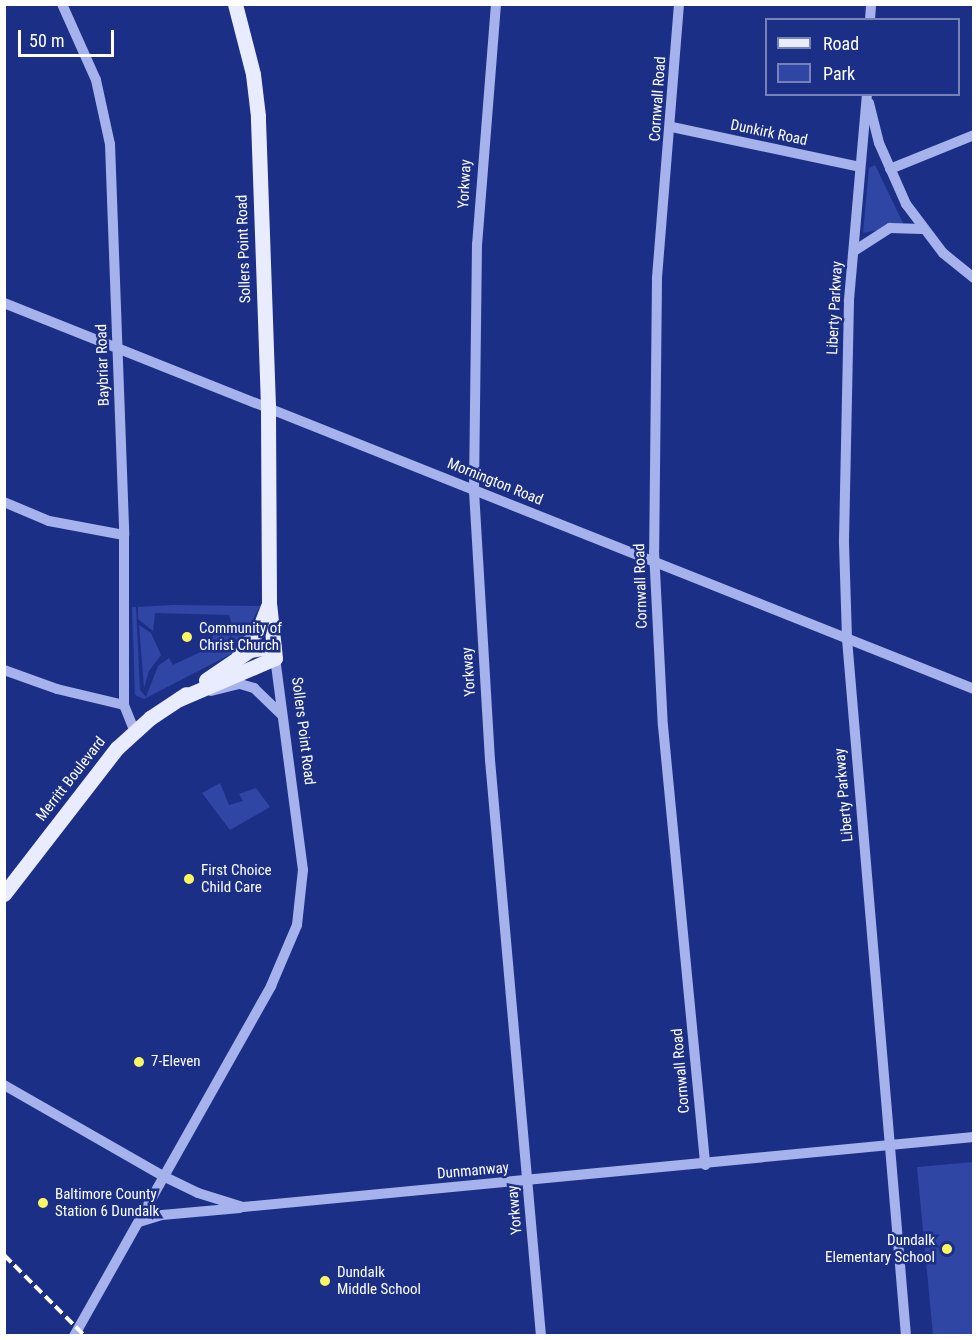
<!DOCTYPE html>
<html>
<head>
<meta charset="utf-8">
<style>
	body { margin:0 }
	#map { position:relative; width:978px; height:1340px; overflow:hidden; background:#1c2f86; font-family:"Roboto Condensed",sans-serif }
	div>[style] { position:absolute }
	.green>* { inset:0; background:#3046a4 }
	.minor>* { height:10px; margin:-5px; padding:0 5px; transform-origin:5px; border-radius:5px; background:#a5b2eb }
	.major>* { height:15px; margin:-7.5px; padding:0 7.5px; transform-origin:7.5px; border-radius:7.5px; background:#e9ecfe }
	.rail>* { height:4px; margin-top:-2px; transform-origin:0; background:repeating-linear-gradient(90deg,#fff 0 10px,transparent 0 14.5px) }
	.dots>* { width:16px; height:16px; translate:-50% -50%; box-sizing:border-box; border:3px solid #1c2f86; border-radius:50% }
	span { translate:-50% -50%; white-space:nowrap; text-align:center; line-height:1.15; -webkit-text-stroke:5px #1c2f86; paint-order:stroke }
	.street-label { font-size:15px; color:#fff }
	.poi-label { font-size:15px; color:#fff }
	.left { translate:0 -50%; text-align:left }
	.right { translate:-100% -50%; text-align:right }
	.frame { position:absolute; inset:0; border:6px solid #fff; pointer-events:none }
	.legend { position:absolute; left:765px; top:18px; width:195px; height:78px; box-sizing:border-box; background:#1c2f86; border:2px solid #7782b6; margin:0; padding:8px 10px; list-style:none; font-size:18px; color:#fff }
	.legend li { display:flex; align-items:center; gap:12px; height:30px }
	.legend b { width:30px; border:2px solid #7782b6 }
	.scale { position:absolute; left:18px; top:30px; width:96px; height:27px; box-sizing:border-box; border:3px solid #fff; border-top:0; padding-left:8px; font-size:18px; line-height:21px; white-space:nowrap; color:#fff; -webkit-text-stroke:4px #1c2f86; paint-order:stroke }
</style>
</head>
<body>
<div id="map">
	<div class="green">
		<i style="clip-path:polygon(875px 165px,904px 225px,863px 233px,869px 168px)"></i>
		<i style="clip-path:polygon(173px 605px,260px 606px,237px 651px,144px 699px,135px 695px,132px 607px,136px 607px,140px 690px,146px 697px,158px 666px,169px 658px,173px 665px,211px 647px,213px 635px,230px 634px,231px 651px,232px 624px,229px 615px,155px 613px,153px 631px,138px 619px,138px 607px)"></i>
		<i style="clip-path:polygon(139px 625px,151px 633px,161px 655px,149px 671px,144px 688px)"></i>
		<i style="clip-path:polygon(220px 783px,229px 805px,243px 801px,239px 794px,256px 788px,270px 807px,230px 830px,202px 793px)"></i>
		<i style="clip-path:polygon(973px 1162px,973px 1335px,933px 1335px,917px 1167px)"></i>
	</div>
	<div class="minor">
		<i style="left:62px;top:4px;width:83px;rotate:65.9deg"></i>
		<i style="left:96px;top:80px;width:66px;rotate:77.7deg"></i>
		<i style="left:110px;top:144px;width:391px;rotate:87.9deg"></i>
		<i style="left:124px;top:535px;width:170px;rotate:90deg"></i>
		<i style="left:124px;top:705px;width:27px;rotate:68deg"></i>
		<i style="left:496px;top:4px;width:241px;rotate:94.5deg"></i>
		<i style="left:477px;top:244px;width:247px;rotate:90.7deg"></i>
		<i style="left:474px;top:491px;width:269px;rotate:86.6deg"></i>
		<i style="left:490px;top:760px;width:578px;rotate:84.94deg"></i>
		<i style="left:679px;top:4px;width:276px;rotate:94.6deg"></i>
		<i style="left:657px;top:279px;width:272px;rotate:90.6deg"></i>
		<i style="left:654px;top:551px;width:175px;rotate:87.1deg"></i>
		<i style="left:663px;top:726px;width:441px;rotate:84.5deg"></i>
		<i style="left:870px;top:20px;width:16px;rotate:-86deg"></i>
		<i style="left:867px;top:94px;width:208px;rotate:95deg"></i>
		<i style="left:849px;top:301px;width:242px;rotate:91.2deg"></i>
		<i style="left:844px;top:543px;width:96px;rotate:88.2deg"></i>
		<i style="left:847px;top:639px;width:699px;rotate:85.16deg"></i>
		<i style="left:869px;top:103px;width:41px;rotate:76deg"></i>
		<i style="left:879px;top:143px;width:67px;rotate:66.1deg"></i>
		<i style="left:906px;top:204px;width:61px;rotate:52.9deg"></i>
		<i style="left:943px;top:253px;width:40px;rotate:39deg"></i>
		<i style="left:672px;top:127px;width:192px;rotate:12deg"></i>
		<i style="left:890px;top:169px;width:91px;rotate:-22deg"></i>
		<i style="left:854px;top:251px;width:43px;rotate:-32.6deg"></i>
		<i style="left:890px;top:228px;width:32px;rotate:2deg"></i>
		<i style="left:4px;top:303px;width:1044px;rotate:21.7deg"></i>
		<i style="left:4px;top:502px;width:49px;rotate:22.9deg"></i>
		<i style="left:49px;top:521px;width:76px;rotate:10.6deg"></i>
		<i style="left:4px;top:670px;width:56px;rotate:19.7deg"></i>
		<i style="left:57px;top:689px;width:69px;rotate:13.4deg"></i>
		<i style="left:211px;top:691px;width:30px;rotate:-14deg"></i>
		<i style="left:240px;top:684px;width:15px;rotate:16deg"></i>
		<i style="left:254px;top:688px;width:39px;rotate:44deg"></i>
		<i style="left:4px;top:1085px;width:183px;rotate:29.8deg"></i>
		<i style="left:163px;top:1176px;width:39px;rotate:26deg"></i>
		<i style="left:198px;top:1193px;width:47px;rotate:17.3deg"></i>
		<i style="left:243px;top:1207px;width:734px;rotate:-5.47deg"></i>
		<i style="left:139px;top:1222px;width:24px;rotate:-17deg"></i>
		<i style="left:162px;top:1215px;width:78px;rotate:-5.1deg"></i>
		<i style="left:74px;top:1336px;width:402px;rotate:-60.6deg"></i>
		<i style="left:271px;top:986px;width:66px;rotate:-66.9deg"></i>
		<i style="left:297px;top:925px;width:55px;rotate:-83.8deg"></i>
		<i style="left:303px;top:870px;width:214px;rotate:-97.5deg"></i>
	</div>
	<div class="major">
		<i style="left:239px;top:655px;width:35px;rotate:-53deg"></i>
		<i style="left:260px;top:627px;width:22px;rotate:-69deg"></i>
		<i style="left:206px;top:680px;width:53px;rotate:-34.3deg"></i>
		<i style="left:250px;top:650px;width:24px;rotate:-9deg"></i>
		<i style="left:179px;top:699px;width:104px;rotate:-23.1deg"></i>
		<i style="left:275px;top:658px;width:55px;rotate:-96.2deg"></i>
		<i style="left:269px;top:603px;width:197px;rotate:-90.3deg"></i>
		<i style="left:268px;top:406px;width:290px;rotate:-92deg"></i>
		<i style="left:258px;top:116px;width:42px;rotate:-96.8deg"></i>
		<i style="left:253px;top:74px;width:72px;rotate:-104.4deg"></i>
		<i style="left:4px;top:894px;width:185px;rotate:-52.3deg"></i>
		<i style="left:117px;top:748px;width:45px;rotate:-42.3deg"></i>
		<i style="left:150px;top:718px;width:43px;rotate:-33.7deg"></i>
	</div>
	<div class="rail">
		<i style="left:4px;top:1255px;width:115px;rotate:45deg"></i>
	</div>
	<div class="dots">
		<i style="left:187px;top:637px;background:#fbf662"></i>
		<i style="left:189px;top:879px;background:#fbf662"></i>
		<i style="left:139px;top:1062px;background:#fbf662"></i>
		<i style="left:43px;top:1203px;background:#fbf662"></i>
		<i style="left:947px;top:1249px;background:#fbf662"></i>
		<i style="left:325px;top:1281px;background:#fbf662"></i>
	</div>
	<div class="street-label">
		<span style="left:658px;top:99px;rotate:-86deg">Cornwall Road</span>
		<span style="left:769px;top:133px;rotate:12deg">Dunkirk Road</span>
		<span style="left:465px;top:184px;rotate:-87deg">Yorkway</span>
		<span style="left:244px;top:249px;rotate:-92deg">Sollers Point Road</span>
		<span style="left:835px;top:308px;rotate:-87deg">Liberty Parkway</span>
		<span style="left:103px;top:365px;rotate:-92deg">Baybriar Road</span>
		<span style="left:495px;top:482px;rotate:22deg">Mornington Road</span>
		<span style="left:641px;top:586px;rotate:-92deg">Cornwall Road</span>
		<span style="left:469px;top:672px;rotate:-94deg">Yorkway</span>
		<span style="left:303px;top:731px;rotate:83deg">Sollers Point Road</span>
		<span style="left:71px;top:779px;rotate:-52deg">Merritt Boulevard</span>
		<span style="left:844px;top:795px;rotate:-95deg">Liberty Parkway</span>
		<span style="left:681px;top:1071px;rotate:-95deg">Cornwall Road</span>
		<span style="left:473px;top:1171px;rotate:-5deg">Dunmanway</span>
		<span style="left:515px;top:1210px;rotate:-95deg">Yorkway</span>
	</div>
	<div class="poi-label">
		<span class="left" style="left:199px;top:637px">Community of<br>Christ Church</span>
		<span class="left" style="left:201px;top:879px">First Choice<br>Child Care</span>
		<span class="left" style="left:151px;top:1062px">7-Eleven</span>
		<span class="left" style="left:55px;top:1203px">Baltimore County<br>Station 6 Dundalk</span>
		<span class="right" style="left:935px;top:1249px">Dundalk<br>Elementary School</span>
		<span class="left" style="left:337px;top:1281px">Dundalk<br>Middle School</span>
	</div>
	<div class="frame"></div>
	<ul class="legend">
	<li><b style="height:8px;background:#e9ecfe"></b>Road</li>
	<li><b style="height:16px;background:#3046a4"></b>Park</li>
	</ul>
	<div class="scale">50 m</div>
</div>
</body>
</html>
